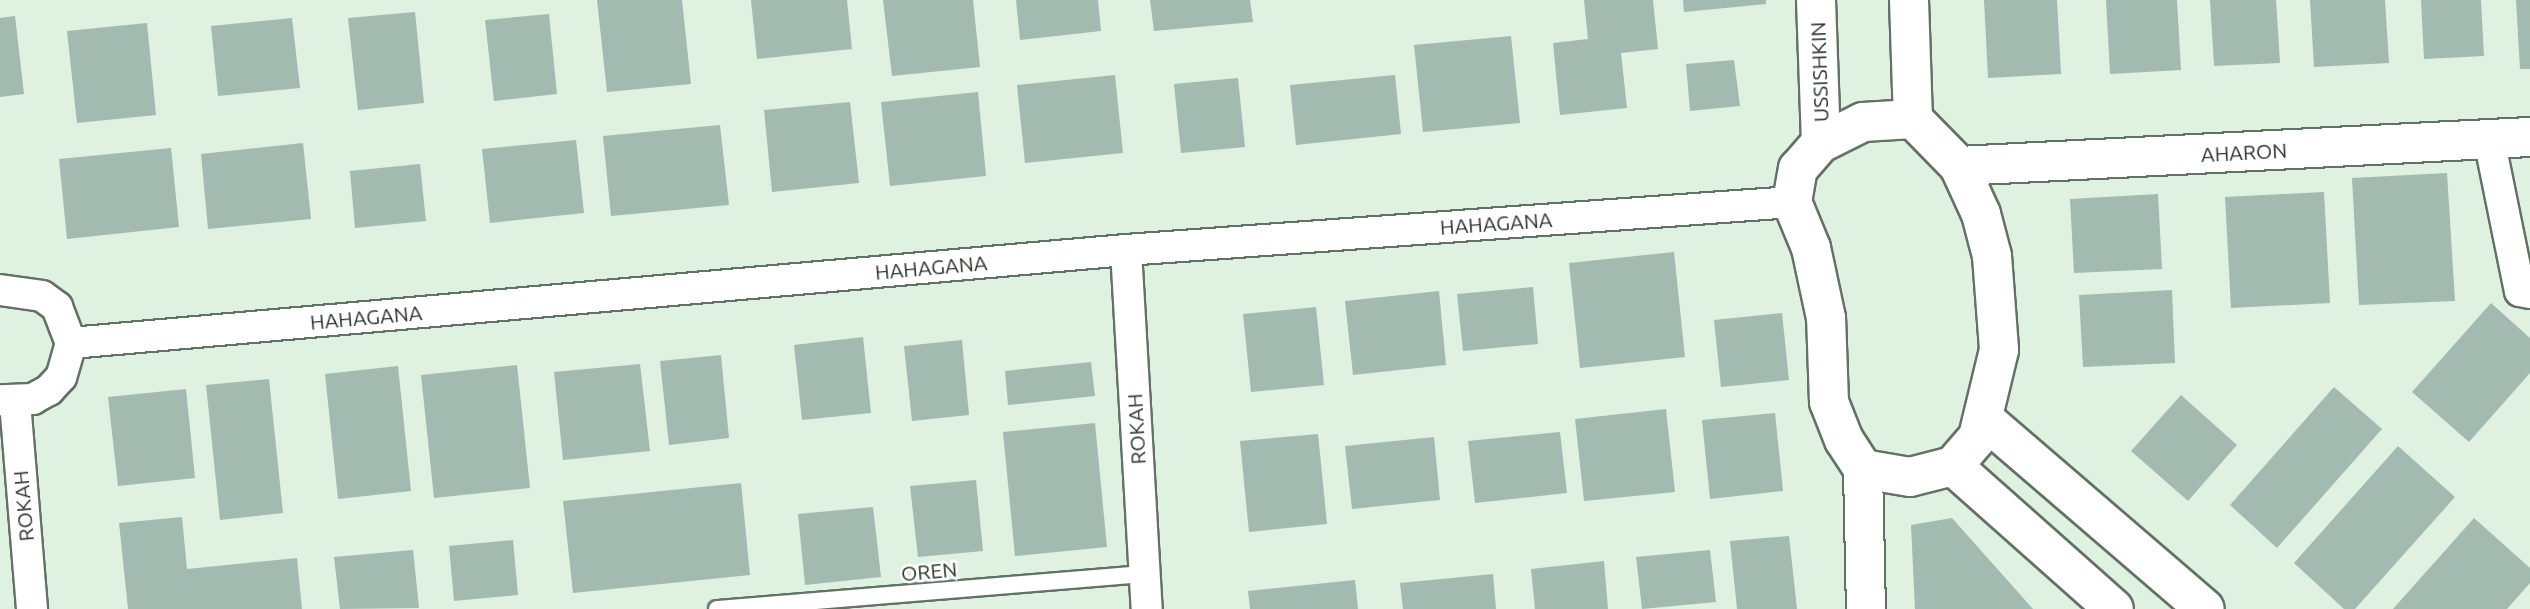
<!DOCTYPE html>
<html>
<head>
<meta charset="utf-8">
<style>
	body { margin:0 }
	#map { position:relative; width:2530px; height:609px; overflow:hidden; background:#dff1e1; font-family:Ubuntu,sans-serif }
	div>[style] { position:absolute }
	.building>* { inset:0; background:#a3bab1 }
	.roads { filter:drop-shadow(2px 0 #627265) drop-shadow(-2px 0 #627265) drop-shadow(0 2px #627265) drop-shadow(0 -2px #627265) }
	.lane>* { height:16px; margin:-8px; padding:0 8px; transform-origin:8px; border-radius:8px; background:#fff }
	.street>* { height:30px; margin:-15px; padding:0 15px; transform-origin:15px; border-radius:15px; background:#fff }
	.secondary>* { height:38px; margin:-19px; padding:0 19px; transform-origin:19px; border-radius:19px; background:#fff }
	span { translate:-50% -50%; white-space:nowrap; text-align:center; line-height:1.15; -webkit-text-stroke:5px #fff; paint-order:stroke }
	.street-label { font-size:21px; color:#2d342e }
</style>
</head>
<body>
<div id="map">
	<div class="building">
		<i style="clip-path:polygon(597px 0,682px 0,691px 84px,607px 92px)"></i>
		<i style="clip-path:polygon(751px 0,847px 0,852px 49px,757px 59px)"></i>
		<i style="clip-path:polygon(883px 0,973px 0,980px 67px,892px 76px)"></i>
		<i style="clip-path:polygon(1016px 0,1098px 0,1101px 31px,1020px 40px)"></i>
		<i style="clip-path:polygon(1150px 0,1250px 0,1253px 22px,1154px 31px)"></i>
		<i style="clip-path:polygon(1584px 0,1653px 0,1658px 49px,1621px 53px,1627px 108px,1560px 115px,1553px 43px,1588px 39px)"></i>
		<i style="clip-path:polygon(1683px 0,1766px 0,1766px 4px,1684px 12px)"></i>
		<i style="clip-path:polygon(1984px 0,2057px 0,2061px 74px,1988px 78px)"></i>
		<i style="clip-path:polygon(2106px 0,2177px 0,2181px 70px,2110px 74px)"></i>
		<i style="clip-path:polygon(2210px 0,2276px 0,2280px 63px,2214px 66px)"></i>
		<i style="clip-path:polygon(2310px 0,2385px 0,2389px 63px,2314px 67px)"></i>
		<i style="clip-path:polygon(2421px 0,2481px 0,2484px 56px,2424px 59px)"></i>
		<i style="clip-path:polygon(2516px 0,2530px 0,2530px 69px,2520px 69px)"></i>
		<i style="clip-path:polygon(415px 12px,424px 103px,358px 110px,348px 18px)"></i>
		<i style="clip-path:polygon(549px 14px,557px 94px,494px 101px,485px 20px)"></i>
		<i style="clip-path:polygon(15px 16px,24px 94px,0 97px,0 18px)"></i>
		<i style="clip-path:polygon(292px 18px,300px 88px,218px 96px,211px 26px)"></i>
		<i style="clip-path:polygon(147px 23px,156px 115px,77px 123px,67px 31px)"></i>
		<i style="clip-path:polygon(1511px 36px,1520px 123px,1423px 132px,1414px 45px)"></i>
		<i style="clip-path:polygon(1734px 60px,1740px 106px,1690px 111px,1686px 64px)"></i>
		<i style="clip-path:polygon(1115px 75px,1123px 153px,1025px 163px,1017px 85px)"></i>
		<i style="clip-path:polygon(1395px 75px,1401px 134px,1296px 145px,1290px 85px)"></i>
		<i style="clip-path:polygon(1238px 78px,1245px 147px,1181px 153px,1174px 84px)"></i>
		<i style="clip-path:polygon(978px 92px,986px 176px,890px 186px,881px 102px)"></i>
		<i style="clip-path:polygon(850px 102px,859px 183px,772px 192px,764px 110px)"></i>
		<i style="clip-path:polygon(720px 125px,729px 205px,611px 216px,603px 136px)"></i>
		<i style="clip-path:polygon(576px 140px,584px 213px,490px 223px,482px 149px)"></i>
		<i style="clip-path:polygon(303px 143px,311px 219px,208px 229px,201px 154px)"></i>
		<i style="clip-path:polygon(171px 148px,179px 227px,67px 239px,59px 159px)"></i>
		<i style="clip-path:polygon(420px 164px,426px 221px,355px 228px,350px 171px)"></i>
		<i style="clip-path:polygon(2447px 173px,2455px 301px,2359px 305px,2352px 178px)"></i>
		<i style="clip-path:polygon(2324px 192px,2330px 303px,2231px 308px,2225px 197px)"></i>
		<i style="clip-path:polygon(2158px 194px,2162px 269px,2074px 273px,2070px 199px)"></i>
		<i style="clip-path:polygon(1674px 252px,1685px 357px,1580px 368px,1569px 263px)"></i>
		<i style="clip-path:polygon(1533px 287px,1538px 344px,1463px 351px,1457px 294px)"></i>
		<i style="clip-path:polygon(2172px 290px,2175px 363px,2083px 367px,2079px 295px)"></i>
		<i style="clip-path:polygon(1439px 291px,1446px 365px,1353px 375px,1345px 301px)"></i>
		<i style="clip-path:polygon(2491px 303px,2530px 338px,2530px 373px,2469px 442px,2412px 392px)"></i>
		<i style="clip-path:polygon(1316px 307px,1324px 385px,1251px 392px,1243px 314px)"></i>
		<i style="clip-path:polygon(1782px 313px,1789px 380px,1721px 387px,1714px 320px)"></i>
		<i style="clip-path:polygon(863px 337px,871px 413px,802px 420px,794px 345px)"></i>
		<i style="clip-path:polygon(962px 340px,969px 415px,912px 421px,904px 346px)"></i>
		<i style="clip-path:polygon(721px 355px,729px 438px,669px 445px,660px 361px)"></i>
		<i style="clip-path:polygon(1091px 362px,1095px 396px,1008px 405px,1005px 371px)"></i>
		<i style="clip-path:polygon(640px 364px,650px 451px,563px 460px,554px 372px)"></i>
		<i style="clip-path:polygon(517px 365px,530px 488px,434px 498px,421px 375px)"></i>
		<i style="clip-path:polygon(398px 366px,411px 491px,338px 499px,325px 374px)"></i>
		<i style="clip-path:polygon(269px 379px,283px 513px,220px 520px,206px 385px)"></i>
		<i style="clip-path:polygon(2334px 387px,2382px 429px,2277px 548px,2230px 505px)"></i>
		<i style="clip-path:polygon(186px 389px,195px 478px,118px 486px,108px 397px)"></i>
		<i style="clip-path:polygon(2181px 395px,2237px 445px,2188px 501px,2131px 451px)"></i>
		<i style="clip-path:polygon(1666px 409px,1675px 492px,1584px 501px,1575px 419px)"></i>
		<i style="clip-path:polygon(1775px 413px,1783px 491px,1710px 499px,1702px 420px)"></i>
		<i style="clip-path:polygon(1095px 423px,1107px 547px,1015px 556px,1003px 432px)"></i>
		<i style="clip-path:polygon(1560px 432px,1567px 493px,1475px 503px,1468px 441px)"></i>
		<i style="clip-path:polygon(1318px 434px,1327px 524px,1249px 532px,1240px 441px)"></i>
		<i style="clip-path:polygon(1434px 437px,1440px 500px,1352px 509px,1345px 446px)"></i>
		<i style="clip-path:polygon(2398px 446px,2455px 497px,2355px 609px,2344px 609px,2294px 563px)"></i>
		<i style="clip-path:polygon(976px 480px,983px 551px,918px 557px,910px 486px)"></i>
		<i style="clip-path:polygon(741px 483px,750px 575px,573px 593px,563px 501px)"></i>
		<i style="clip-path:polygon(873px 507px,881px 577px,805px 585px,798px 514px)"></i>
		<i style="clip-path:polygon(182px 517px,187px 569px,297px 558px,302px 609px,128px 609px,119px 523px)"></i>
		<i style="clip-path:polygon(1952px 518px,2033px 609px,1915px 609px,1911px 525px)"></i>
		<i style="clip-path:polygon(2474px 518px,2530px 568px,2530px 583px,2507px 609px,2393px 609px)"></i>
		<i style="clip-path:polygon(1789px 536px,1797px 609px,1737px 609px,1730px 541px)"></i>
		<i style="clip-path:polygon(513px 540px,518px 595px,454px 601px,449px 546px)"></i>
		<i style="clip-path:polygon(413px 550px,419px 608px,340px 609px,334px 557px)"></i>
		<i style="clip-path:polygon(1710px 550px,1716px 602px,1642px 609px,1636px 557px)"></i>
		<i style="clip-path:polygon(1604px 561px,1608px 609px,1535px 609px,1531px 569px)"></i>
		<i style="clip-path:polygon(1493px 574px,1496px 609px,1403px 609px,1400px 583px)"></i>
		<i style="clip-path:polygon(1355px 580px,1358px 609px,1250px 609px,1248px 591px)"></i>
	</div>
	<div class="roads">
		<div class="lane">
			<i style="left:717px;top:609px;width:429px;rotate:-4.7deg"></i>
		</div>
		<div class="street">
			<i style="left:2489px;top:139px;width:155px;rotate:78.5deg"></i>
			<i style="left:2520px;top:291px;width:10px;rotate:11deg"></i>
			<i style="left:1126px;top:250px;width:360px;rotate:86.7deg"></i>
			<i style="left:0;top:290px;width:42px;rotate:8.1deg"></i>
			<i style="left:42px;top:296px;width:19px;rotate:36deg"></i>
			<i style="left:57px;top:307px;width:39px;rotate:69deg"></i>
			<i style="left:71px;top:343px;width:35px;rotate:106deg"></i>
			<i style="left:61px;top:377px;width:18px;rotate:133deg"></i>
			<i style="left:49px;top:390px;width:18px;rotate:151deg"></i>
			<i style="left:33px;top:399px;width:33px;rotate:178deg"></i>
			<i style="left:71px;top:343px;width:1059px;rotate:-5.04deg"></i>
			<i style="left:1126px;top:250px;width:668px;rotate:-4.12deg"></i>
			<i style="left:15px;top:402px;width:208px;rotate:85.3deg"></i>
		</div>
		<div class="secondary">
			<i style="left:1816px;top:0;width:143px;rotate:88deg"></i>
			<i style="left:1909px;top:0;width:119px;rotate:88.1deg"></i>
			<i style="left:1913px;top:119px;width:66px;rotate:45.6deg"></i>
			<i style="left:1959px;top:166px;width:53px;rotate:65.4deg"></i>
			<i style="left:1981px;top:214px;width:43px;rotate:75.3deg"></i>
			<i style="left:1992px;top:256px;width:94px;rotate:85.7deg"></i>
			<i style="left:1999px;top:350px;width:89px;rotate:103.6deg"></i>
			<i style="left:1978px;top:437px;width:38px;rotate:131deg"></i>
			<i style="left:1953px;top:466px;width:44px;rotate:165.7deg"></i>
			<i style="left:1910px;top:477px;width:48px;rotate:-170.3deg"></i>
			<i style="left:1863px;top:469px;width:35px;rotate:-123deg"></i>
			<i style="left:1844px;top:440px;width:41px;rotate:-111.5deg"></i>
			<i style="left:1829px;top:402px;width:84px;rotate:-92deg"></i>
			<i style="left:1826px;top:318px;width:72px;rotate:-102.1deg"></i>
			<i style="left:1811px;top:248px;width:50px;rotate:-112.4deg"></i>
			<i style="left:1792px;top:202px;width:34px;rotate:-80deg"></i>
			<i style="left:1798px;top:169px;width:35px;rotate:-49deg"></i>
			<i style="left:1821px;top:143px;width:47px;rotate:-26.6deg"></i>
			<i style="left:1863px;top:122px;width:50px;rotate:-3.4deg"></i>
			<i style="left:1959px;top:166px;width:572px;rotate:-2.91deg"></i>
			<i style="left:1984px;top:419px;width:291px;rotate:40.7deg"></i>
			<i style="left:1953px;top:466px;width:215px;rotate:41.6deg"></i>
			<i style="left:1863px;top:469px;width:140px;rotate:88.8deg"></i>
		</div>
	</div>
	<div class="street-label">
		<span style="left:1819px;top:72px;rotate:-92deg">USSISHKIN</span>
		<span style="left:2244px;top:152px;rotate:-3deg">AHARON</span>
		<span style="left:1496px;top:223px;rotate:-4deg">HAHAGANA</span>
		<span style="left:931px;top:267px;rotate:-5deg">HAHAGANA</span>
		<span style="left:366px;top:317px;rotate:-5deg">HAHAGANA</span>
		<span style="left:1136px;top:429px;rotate:-93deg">ROKAH</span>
		<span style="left:23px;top:506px;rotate:-95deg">ROKAH</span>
		<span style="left:929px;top:571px;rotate:-5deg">OREN</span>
	</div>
</div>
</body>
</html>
